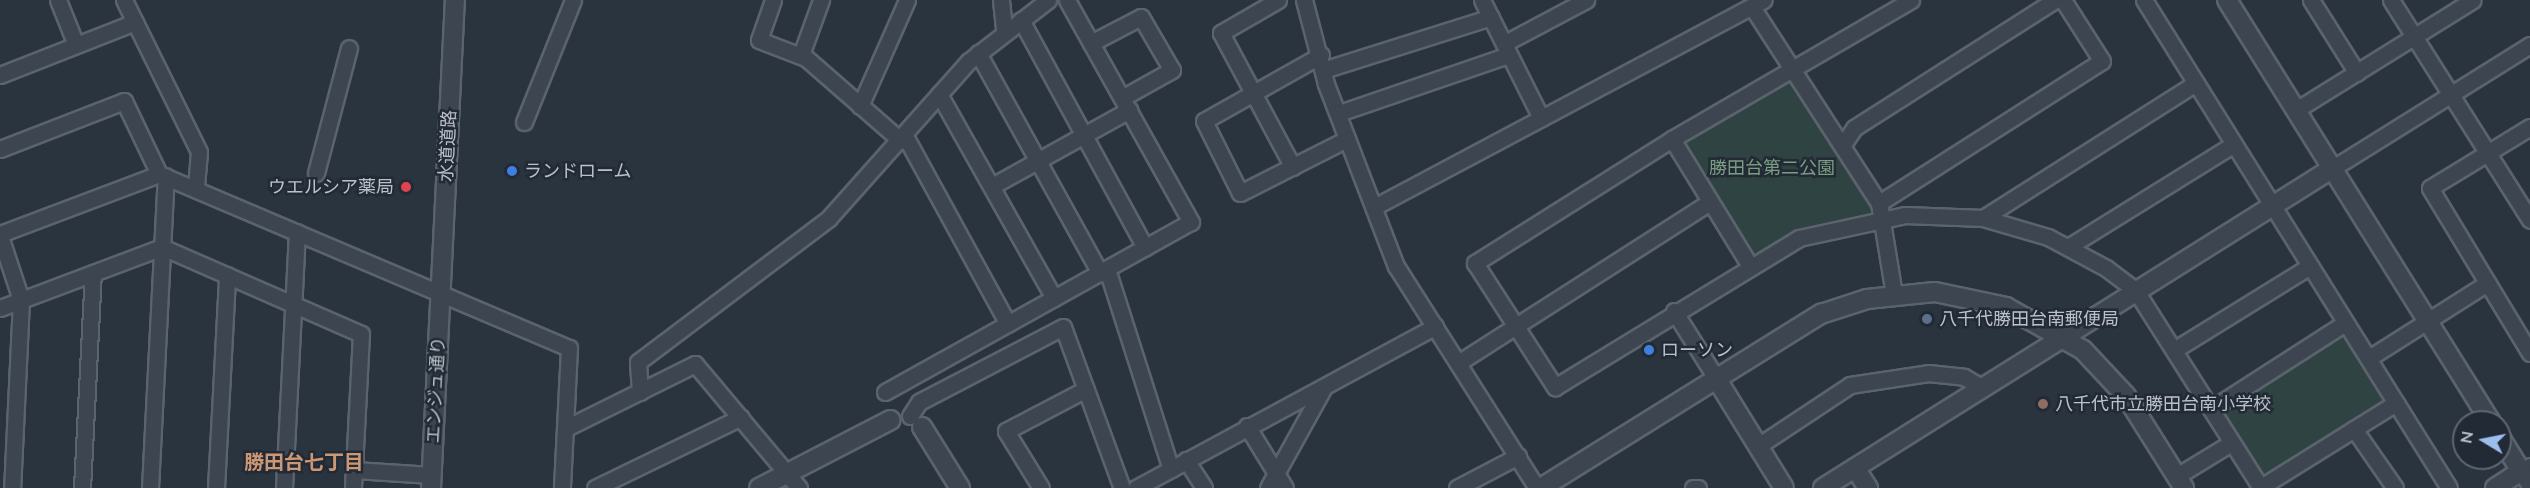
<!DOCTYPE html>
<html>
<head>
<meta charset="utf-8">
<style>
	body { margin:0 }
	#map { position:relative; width:2530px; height:488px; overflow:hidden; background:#2a343f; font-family:Mulish,"Noto Sans JP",sans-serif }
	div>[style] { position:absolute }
	.green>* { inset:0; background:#2f4343 }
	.roads { filter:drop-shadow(2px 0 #5b636d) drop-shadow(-2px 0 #5b636d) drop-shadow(0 2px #5b636d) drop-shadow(0 -2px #5b636d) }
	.minor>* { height:15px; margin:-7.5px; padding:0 7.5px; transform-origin:7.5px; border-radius:7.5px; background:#3d4550 }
	.tertiary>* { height:18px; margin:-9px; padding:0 9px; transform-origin:9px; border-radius:9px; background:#3d4550 }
	.dots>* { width:16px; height:16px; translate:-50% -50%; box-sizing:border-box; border:3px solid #222a35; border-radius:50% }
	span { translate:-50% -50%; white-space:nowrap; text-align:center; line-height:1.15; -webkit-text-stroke:5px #222a35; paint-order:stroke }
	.street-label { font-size:18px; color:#bac1ca }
	.park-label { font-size:18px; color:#7b9d82 }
	.poi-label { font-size:18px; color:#bac1ca }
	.left { translate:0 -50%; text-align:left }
	.right { translate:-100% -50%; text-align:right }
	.neighbourhood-label { font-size:20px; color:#cb9774; font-weight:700 }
	.north { position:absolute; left:2452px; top:410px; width:60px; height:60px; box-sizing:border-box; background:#222a35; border:2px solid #5f6671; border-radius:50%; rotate:280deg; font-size:16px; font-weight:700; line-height:24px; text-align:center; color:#bac1ca }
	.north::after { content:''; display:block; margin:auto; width:21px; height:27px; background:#9cbeed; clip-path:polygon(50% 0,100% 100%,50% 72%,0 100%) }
</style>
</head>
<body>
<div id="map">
	<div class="green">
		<i style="clip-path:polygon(1788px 75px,1874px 202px,1876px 215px,1798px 231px,1751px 259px,1680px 141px)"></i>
		<i style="clip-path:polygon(2345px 323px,2396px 403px,2261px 487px,2211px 409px)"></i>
	</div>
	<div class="roads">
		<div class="minor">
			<i style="left:58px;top:0;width:48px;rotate:68.2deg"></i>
			<i style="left:124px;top:0;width:169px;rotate:63.7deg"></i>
			<i style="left:199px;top:152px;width:36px;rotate:95deg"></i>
			<i style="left:773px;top:0;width:42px;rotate:109.3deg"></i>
			<i style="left:759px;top:40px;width:50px;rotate:21deg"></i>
			<i style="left:806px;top:58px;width:126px;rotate:41.1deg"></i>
			<i style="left:1001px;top:0;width:31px;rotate:84deg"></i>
			<i style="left:1278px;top:0;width:66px;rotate:149.9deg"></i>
			<i style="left:1221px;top:33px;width:152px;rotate:61.8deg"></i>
			<i style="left:1304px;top:0;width:87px;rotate:75.3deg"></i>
			<i style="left:1326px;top:84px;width:195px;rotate:69deg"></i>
			<i style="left:1396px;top:266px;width:263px;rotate:57.6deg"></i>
			<i style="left:1482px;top:0;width:132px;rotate:63.4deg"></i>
			<i style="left:1911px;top:0;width:276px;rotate:149.8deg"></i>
			<i style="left:1672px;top:139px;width:233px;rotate:147.8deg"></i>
			<i style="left:1475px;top:263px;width:148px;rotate:57.2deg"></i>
			<i style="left:1555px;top:387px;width:286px;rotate:-31.4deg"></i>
			<i style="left:1799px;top:238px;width:108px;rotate:-12.2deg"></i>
			<i style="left:1905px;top:215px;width:78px;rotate:2.2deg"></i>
			<i style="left:1983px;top:218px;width:68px;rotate:16.3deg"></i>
			<i style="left:2048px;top:237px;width:66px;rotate:28.1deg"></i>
			<i style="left:2106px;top:268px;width:38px;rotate:37deg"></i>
			<i style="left:2136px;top:291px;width:233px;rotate:57.6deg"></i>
			<i style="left:2144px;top:0;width:575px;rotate:57.99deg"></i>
			<i style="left:2311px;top:0;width:86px;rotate:57.8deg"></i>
			<i style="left:2391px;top:0;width:260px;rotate:57.7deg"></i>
			<i style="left:1752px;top:7px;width:234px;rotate:57.1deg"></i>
			<i style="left:1879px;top:203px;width:93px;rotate:80.7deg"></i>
			<i style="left:1021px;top:20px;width:259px;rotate:61.4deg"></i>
			<i style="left:1091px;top:43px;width:56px;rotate:-27.5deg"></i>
			<i style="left:1141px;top:17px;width:61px;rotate:59.7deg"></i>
			<i style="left:1172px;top:70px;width:57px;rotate:150.8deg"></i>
			<i style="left:1505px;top:43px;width:92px;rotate:-28deg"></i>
			<i style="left:978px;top:53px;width:252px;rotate:61deg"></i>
			<i style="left:801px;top:55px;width:59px;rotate:-70deg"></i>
			<i style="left:1321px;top:55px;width:134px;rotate:150.6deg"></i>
			<i style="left:1204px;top:121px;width:80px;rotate:63.4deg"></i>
			<i style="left:1240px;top:193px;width:120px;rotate:-26.8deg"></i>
			<i style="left:1323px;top:70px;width:176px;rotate:-17.5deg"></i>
			<i style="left:0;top:75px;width:145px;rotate:-21.4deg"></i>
			<i style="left:939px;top:94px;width:234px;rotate:60.6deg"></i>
			<i style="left:860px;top:106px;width:116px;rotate:-66.1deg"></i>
			<i style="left:2296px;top:110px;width:208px;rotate:-31.9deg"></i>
			<i style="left:1339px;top:113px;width:179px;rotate:-18.9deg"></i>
			<i style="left:524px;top:122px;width:131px;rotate:-68.1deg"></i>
			<i style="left:2530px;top:127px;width:117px;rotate:148.6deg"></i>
			<i style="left:2430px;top:188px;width:193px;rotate:58.8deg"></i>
			<i style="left:905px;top:136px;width:214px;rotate:61.3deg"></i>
			<i style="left:1672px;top:139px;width:147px;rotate:58.4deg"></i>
			<i style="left:1844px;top:143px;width:18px;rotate:-56deg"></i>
			<i style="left:1854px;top:128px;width:238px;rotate:-32.5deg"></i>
			<i style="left:0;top:149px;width:133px;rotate:-21.2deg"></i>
			<i style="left:124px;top:101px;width:81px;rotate:64.4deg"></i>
			<i style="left:2333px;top:168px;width:232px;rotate:-32deg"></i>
			<i style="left:316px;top:173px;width:129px;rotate:-75.2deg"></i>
			<i style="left:992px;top:186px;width:157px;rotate:-29deg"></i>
			<i style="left:1879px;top:203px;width:264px;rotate:-32.5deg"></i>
			<i style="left:2102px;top:61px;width:72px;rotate:-122.6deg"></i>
			<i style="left:1376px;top:206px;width:439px;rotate:-28deg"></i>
			<i style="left:1983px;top:218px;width:252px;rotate:-32.4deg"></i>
			<i style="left:0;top:234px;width:170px;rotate:-20.7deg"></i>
			<i style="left:159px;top:174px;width:445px;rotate:23deg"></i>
			<i style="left:569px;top:348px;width:140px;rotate:92.9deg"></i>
			<i style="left:0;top:236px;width:67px;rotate:71.8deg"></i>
			<i style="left:21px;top:300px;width:188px;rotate:92.7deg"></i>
			<i style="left:2068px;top:247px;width:195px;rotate:-31.8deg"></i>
			<i style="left:1107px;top:269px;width:210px;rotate:72.3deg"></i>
			<i style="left:0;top:308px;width:173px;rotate:-20.6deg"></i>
			<i style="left:162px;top:247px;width:217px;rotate:23.6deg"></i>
			<i style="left:361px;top:334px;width:154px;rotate:93deg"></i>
			<i style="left:1674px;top:311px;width:79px;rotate:57.9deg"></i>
			<i style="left:2174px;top:350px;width:160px;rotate:-31.7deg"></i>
			<i style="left:2369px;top:358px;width:140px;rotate:-32.4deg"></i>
			<i style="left:1458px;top:363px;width:299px;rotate:-32.6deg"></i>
			<i style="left:640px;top:392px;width:30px;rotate:-94deg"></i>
			<i style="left:638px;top:362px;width:239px;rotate:-37deg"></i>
			<i style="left:829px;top:218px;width:210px;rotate:-48.3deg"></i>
			<i style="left:969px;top:61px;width:100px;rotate:-37.7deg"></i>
			<i style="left:885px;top:392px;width:350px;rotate:-29.1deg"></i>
			<i style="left:1191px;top:222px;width:254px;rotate:-119.2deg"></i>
			<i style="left:2211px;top:409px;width:159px;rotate:-32.7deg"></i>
			<i style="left:910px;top:416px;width:17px;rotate:-57deg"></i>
			<i style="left:919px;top:402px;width:162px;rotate:-27.5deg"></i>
			<i style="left:1063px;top:327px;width:171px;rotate:69.9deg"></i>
			<i style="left:1247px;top:426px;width:73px;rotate:58.5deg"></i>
			<i style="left:566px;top:428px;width:144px;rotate:-26.4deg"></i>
			<i style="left:695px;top:364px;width:162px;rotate:50deg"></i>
			<i style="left:2354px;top:429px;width:72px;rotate:55.2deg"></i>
			<i style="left:1758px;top:446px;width:110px;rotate:-33.5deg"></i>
			<i style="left:1850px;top:385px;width:79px;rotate:-8.7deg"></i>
			<i style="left:1928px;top:373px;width:36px;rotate:6deg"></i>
			<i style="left:1964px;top:377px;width:22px;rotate:30deg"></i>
			<i style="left:1186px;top:460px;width:33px;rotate:57deg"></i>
			<i style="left:2530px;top:466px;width:10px;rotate:151deg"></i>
			<i style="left:2521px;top:471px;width:17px;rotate:59deg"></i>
			<i style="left:354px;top:470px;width:78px;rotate:3.7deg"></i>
			<i style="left:2177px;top:476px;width:63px;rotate:-31.4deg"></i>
			<i style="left:2261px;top:487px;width:159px;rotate:-31.9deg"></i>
			<i style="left:82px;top:488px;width:215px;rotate:-87.1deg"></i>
			<i style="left:150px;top:488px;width:312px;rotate:-87.1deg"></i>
			<i style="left:216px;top:488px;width:213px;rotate:-87deg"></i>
			<i style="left:284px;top:488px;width:256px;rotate:-87.1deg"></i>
			<i style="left:595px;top:488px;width:162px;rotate:-25.9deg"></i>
			<i style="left:1041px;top:488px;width:67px;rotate:-121.6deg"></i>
			<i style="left:1006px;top:431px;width:90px;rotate:-27.7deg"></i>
			<i style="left:1136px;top:488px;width:340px;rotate:-28.4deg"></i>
			<i style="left:1268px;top:488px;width:115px;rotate:-61deg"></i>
			<i style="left:1457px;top:488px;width:69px;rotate:-27.7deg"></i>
			<i style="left:1693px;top:488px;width:5px"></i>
		</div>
		<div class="tertiary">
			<i style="left:2227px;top:0;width:498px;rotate:58deg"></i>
			<i style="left:1716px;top:378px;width:129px;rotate:58.3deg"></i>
			<i style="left:922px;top:427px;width:72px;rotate:58.1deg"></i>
			<i style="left:1855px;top:468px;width:24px;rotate:57deg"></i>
			<i style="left:431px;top:488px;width:489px;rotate:-87.2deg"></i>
			<i style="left:759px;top:488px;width:148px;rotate:-27.3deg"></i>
			<i style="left:1541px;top:488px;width:330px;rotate:-31.9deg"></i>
			<i style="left:1821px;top:314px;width:48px;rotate:-18.1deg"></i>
			<i style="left:1867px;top:299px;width:68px;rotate:-5.9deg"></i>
			<i style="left:1935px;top:292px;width:73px;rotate:11.9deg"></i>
			<i style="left:2006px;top:307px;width:88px;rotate:29.2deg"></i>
			<i style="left:2083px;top:350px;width:63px;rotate:46.9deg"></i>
			<i style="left:2126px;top:396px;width:109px;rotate:57.8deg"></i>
			<i style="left:1823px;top:488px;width:602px;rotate:-32.11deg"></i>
			<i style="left:2495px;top:488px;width:31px;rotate:-33deg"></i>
			<i style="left:2521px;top:471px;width:40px;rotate:-122deg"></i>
		</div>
	</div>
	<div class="dots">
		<i style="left:512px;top:171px;background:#3f7fe0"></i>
		<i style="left:406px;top:187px;background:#e0444e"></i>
		<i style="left:1927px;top:319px;background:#5c6f8a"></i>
		<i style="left:1649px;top:350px;background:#3f7fe0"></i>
		<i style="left:2043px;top:404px;background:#8d6e63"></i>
	</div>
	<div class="street-label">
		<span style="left:448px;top:146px;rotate:-87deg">水道道路</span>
		<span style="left:436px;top:390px;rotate:-87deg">エンジュ通り</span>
	</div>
	<div class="park-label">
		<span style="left:1772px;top:168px">勝田台第二公園</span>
	</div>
	<div class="poi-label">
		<span class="left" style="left:524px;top:171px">ランドローム</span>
		<span class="right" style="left:394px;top:187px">ウエルシア薬局</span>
		<span class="left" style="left:1939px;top:319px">八千代勝田台南郵便局</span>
		<span class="left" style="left:1661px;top:350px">ローソン</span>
		<span class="left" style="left:2055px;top:404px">八千代市立勝田台南小学校</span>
	</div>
	<div class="neighbourhood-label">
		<span style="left:304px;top:461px">勝田台七丁目</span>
	</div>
	<div class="north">N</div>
</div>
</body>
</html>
